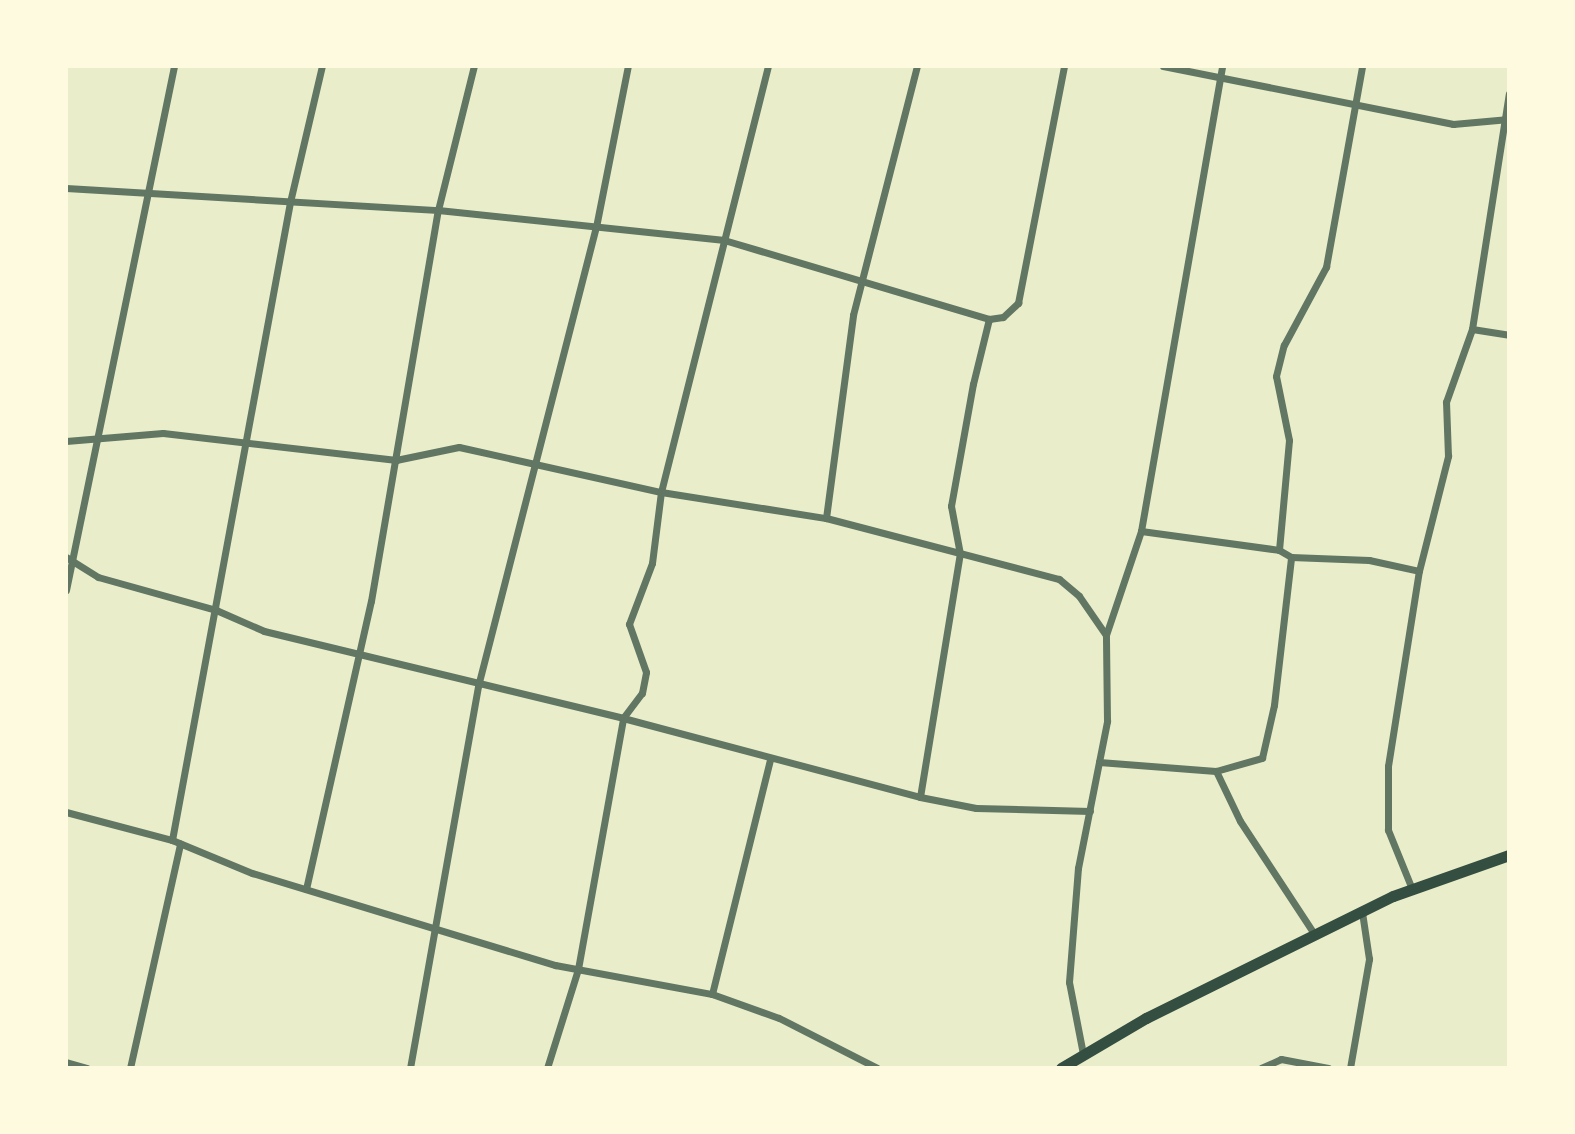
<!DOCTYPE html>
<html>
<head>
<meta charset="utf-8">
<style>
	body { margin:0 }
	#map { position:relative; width:1575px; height:1134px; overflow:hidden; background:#e9edc9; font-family:"Exo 2",sans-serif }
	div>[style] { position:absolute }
	.minor>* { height:7px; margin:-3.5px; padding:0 3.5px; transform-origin:3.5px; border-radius:3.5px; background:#617663 }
	.trunk>* { height:11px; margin:-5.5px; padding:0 5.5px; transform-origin:5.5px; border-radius:5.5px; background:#344e41 }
	span { translate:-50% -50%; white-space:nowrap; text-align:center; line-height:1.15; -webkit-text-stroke:7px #fefae0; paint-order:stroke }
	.frame { position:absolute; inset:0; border:68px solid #fefae0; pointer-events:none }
</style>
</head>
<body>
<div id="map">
	<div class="minor">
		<i style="left:1163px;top:66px;width:296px;rotate:11.3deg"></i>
		<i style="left:1453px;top:124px;width:56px;rotate:-5.1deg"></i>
		<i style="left:66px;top:188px;width:373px;rotate:3.4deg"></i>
		<i style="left:438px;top:210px;width:288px;rotate:6deg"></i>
		<i style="left:724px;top:240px;width:277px;rotate:16.6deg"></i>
		<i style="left:1472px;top:329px;width:37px;rotate:9deg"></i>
		<i style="left:66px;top:441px;width:97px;rotate:-4.7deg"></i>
		<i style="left:163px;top:433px;width:235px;rotate:6.6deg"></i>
		<i style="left:396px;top:460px;width:64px;rotate:-11.7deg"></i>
		<i style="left:459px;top:447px;width:207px;rotate:12.6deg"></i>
		<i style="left:661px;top:492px;width:439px;rotate:-75.9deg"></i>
		<i style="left:826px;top:518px;width:241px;rotate:14.7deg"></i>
		<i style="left:1059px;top:579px;width:26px;rotate:40deg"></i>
		<i style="left:1079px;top:596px;width:47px;rotate:55.3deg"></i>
		<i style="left:1141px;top:531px;width:139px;rotate:7.8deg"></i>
		<i style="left:1279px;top:550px;width:14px;rotate:30deg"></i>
		<i style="left:1279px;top:550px;width:110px;rotate:-84.8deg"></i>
		<i style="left:1289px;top:440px;width:65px;rotate:-101.5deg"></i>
		<i style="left:1276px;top:376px;width:32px;rotate:-76deg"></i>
		<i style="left:1284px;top:345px;width:89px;rotate:-61.7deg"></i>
		<i style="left:1326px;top:267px;width:204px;rotate:-79.8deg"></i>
		<i style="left:66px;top:557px;width:38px;rotate:32deg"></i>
		<i style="left:98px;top:577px;width:123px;rotate:15.6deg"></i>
		<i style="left:216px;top:610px;width:52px;rotate:23.6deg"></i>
		<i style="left:264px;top:631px;width:369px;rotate:13.6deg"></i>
		<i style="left:623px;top:718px;width:31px;rotate:-53deg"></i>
		<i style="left:642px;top:693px;width:21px;rotate:-79deg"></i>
		<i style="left:646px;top:672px;width:51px;rotate:-109.5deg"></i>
		<i style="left:629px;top:624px;width:65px;rotate:-69.3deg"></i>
		<i style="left:652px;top:563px;width:72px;rotate:-82.8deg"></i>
		<i style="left:661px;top:492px;width:167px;rotate:9deg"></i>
		<i style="left:826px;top:518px;width:205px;rotate:-82.4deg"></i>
		<i style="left:853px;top:315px;width:257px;rotate:-75.6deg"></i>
		<i style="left:66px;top:590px;width:535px;rotate:-78.35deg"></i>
		<i style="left:1099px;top:762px;width:117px;rotate:4.4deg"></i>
		<i style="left:1216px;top:771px;width:48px;rotate:-15.8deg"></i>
		<i style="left:1262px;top:758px;width:54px;rotate:-77.2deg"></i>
		<i style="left:1274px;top:705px;width:149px;rotate:-83.4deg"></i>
		<i style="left:1291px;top:557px;width:78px;rotate:2.2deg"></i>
		<i style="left:1369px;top:560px;width:51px;rotate:12.4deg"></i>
		<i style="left:1216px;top:771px;width:55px;rotate:64.4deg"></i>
		<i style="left:1240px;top:821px;width:136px;rotate:56.7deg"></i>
		<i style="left:920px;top:797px;width:246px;rotate:-80.7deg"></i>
		<i style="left:960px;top:554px;width:49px;rotate:-100.6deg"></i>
		<i style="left:951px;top:506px;width:124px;rotate:-79.8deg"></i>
		<i style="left:973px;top:384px;width:67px;rotate:-76.2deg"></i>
		<i style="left:989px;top:319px;width:14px;rotate:-8deg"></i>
		<i style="left:1003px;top:317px;width:21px;rotate:-43deg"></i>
		<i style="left:1018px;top:303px;width:241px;rotate:-79deg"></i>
		<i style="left:66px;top:812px;width:110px;rotate:14.8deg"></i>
		<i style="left:172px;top:840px;width:87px;rotate:22.4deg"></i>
		<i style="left:252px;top:873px;width:317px;rotate:16.9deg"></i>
		<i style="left:555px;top:965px;width:160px;rotate:10.5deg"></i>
		<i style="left:712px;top:994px;width:71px;rotate:19.7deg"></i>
		<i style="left:779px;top:1018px;width:110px;rotate:27deg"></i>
		<i style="left:172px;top:840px;width:649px;rotate:-79.52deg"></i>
		<i style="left:290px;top:202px;width:140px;rotate:-76.8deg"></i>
		<i style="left:306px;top:889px;width:295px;rotate:-77.3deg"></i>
		<i style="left:371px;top:601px;width:397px;rotate:-80.3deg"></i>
		<i style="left:438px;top:210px;width:148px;rotate:-76deg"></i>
		<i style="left:1412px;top:889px;width:64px;rotate:-112.1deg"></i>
		<i style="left:1388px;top:830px;width:64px;rotate:-90deg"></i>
		<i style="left:1388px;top:766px;width:197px;rotate:-81deg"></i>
		<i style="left:1419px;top:571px;width:119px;rotate:-75.8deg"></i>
		<i style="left:1448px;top:456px;width:54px;rotate:-92.1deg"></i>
		<i style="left:1446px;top:402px;width:77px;rotate:-70.4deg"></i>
		<i style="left:1472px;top:329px;width:238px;rotate:-81.1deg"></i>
		<i style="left:712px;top:994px;width:242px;rotate:-76.1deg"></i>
		<i style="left:1083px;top:1054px;width:73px;rotate:-101deg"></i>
		<i style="left:1069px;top:982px;width:114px;rotate:-85.5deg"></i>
		<i style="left:1078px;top:868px;width:150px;rotate:-78.8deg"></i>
		<i style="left:1107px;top:721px;width:86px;rotate:-90.7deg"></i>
		<i style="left:1106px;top:635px;width:110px;rotate:-71.4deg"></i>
		<i style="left:1141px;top:531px;width:472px;rotate:-80.1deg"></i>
		<i style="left:66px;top:1062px;width:22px;rotate:16deg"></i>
		<i style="left:130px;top:1068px;width:230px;rotate:-77.4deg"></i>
		<i style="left:410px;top:1068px;width:388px;rotate:-79.9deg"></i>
		<i style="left:478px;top:686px;width:474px;rotate:-75.6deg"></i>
		<i style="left:596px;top:227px;width:164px;rotate:-78.8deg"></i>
		<i style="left:547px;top:1068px;width:104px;rotate:-72.6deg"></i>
		<i style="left:578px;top:969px;width:255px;rotate:-79.8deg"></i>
		<i style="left:623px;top:718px;width:307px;rotate:14.9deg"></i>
		<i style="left:920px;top:797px;width:57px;rotate:11.1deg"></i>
		<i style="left:976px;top:808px;width:114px;rotate:1.5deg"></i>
		<i style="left:1261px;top:1068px;width:22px;rotate:-24deg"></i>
		<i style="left:1281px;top:1059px;width:48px;rotate:10.8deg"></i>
		<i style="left:1350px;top:1068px;width:111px;rotate:-80.1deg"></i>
		<i style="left:1369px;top:959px;width:48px;rotate:-98.5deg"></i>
	</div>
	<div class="trunk">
		<i style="left:1061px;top:1068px;width:99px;rotate:-30.5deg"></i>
		<i style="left:1146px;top:1018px;width:275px;rotate:-26.3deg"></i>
		<i style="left:1393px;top:896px;width:123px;rotate:-19.5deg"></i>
	</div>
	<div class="frame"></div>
</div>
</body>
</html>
